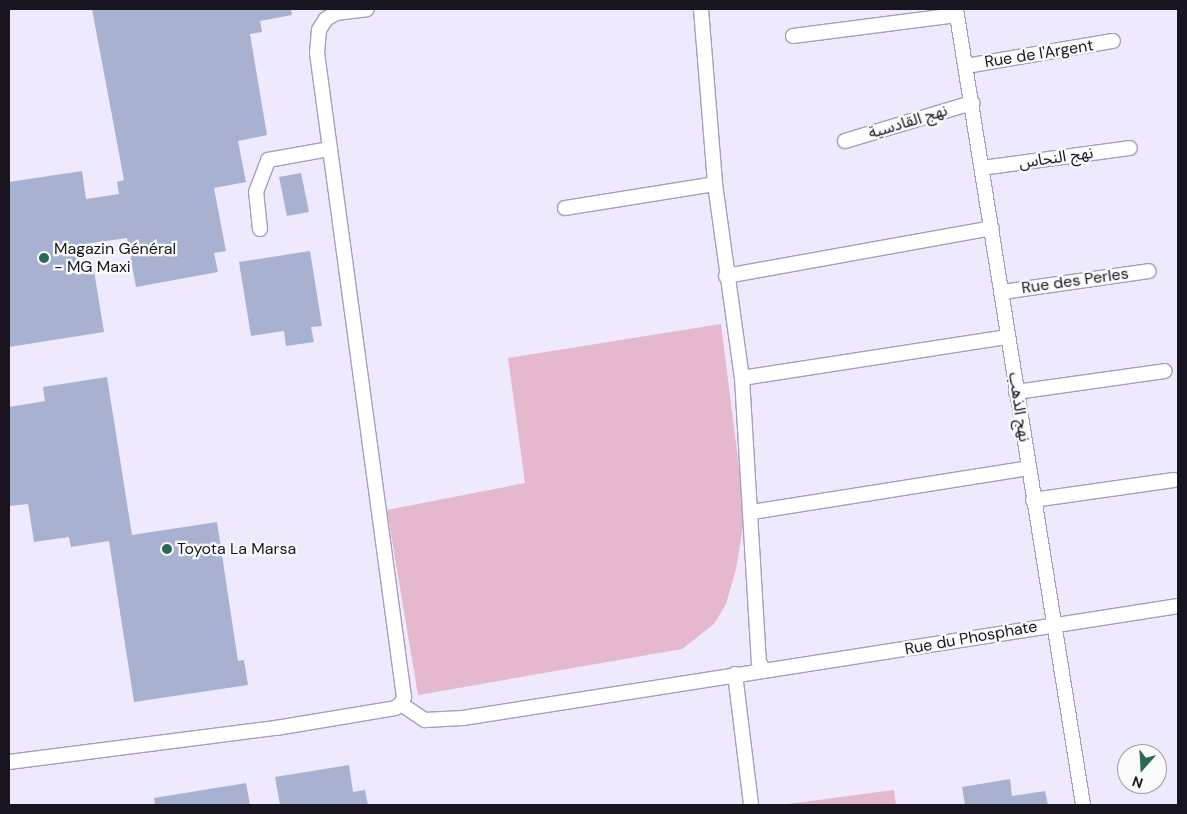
<!DOCTYPE html>
<html>
<head>
<meta charset="utf-8">
<style>
	body { margin:0 }
	#map { position:relative; width:1187px; height:814px; overflow:hidden; background:#eee9fd; font-family:"DM Sans","Noto Sans Arabic",sans-serif }
	div>[style] { position:absolute }
	.green>* { inset:0; background:#e5b8ce }
	.building>* { inset:0; background:#a8b2d0 }
	.roads { filter:drop-shadow(1px 0 #a69ebc) drop-shadow(-1px 0 #a69ebc) drop-shadow(0 1px #a69ebc) drop-shadow(0 -1px #a69ebc) }
	.minor>* { height:14px; margin:-7px; padding:0 7px; transform-origin:7px; border-radius:7px; background:#fff }
	.dots>* { width:14px; height:14px; translate:-50% -50%; box-sizing:border-box; border:2px solid #fafafa; border-radius:50% }
	span { translate:-50% -50%; white-space:nowrap; text-align:center; line-height:1.15; -webkit-text-stroke:4.5px #fafafa; paint-order:stroke }
	.street-label { font-size:16px; color:#181520 }
	.poi-label { font-size:16px; color:#181520 }
	.left { translate:0 -50%; text-align:left }
	.frame { position:absolute; inset:0; border:10px solid #181520; pointer-events:none }
	.north { position:absolute; left:1117px; top:744px; width:50px; height:50px; box-sizing:border-box; background:#fafafa; border:1px solid #a09ea3; border-radius:50%; rotate:199deg; font-size:14px; font-weight:700; line-height:20px; text-align:center; color:#181520 }
	.north::after { content:''; display:block; margin:auto; width:18px; height:22px; background:#2c6854; clip-path:polygon(50% 0,100% 100%,50% 72%,0 100%) }
</style>
</head>
<body>
<div id="map">
	<div class="green">
		<i style="clip-path:polygon(721px 324px,745px 515px,736px 569px,726px 604px,714px 624px,682px 649px,418px 695px,387px 510px,525px 483px,508px 358px)"></i>
		<i style="clip-path:polygon(894px 790px,896px 805px,780px 805px)"></i>
	</div>
	<div class="building">
		<i style="clip-path:polygon(92px 9px,291px 9px,292px 15px,260px 21px,262px 32px,250px 34px,267px 135px,238px 141px,246px 182px,214px 188px,226px 251px,214px 253px,218px 272px,136px 287px,127px 238px,78px 245px,82px 273px,94px 271px,104px 332px,9px 347px,9px 182px,82px 171px,86px 199px,119px 194px,117px 182px,124px 180px)"></i>
		<i style="clip-path:polygon(301px 173px,309px 212px,287px 216px,279px 177px)"></i>
		<i style="clip-path:polygon(310px 251px,322px 326px,311px 327px,314px 342px,286px 346px,284px 331px,251px 336px,239px 262px)"></i>
		<i style="clip-path:polygon(107px 377px,132px 535px,217px 522px,238px 661px,244px 660px,248px 685px,134px 702px,109px 541px,71px 547px,69px 537px,34px 542px,28px 504px,9px 506px,9px 407px,45px 401px,43px 387px)"></i>
		<i style="clip-path:polygon(349px 765px,353px 792px,365px 790px,368px 805px,280px 805px,275px 777px)"></i>
		<i style="clip-path:polygon(1010px 779px,1012px 796px,1045px 791px,1048px 805px,965px 805px,962px 787px)"></i>
		<i style="clip-path:polygon(246px 783px,250px 805px,155px 805px,154px 798px)"></i>
	</div>
	<div class="roads">
		<div class="minor">
			<i style="left:701px;top:9px;width:176px;rotate:85.4deg"></i>
			<i style="left:715px;top:184px;width:196px;rotate:82.1deg"></i>
			<i style="left:742px;top:378px;width:285px;rotate:86.6deg"></i>
			<i style="left:759px;top:662px;width:10px;rotate:61deg"></i>
			<i style="left:956px;top:9px;width:806px;rotate:80.93deg"></i>
			<i style="left:793px;top:36px;width:165px;rotate:-7.3deg"></i>
			<i style="left:966px;top:66px;width:149px;rotate:-9.7deg"></i>
			<i style="left:845px;top:141px;width:133px;rotate:-16.7deg"></i>
			<i style="left:982px;top:168px;width:149px;rotate:-7.7deg"></i>
			<i style="left:565px;top:208px;width:152px;rotate:-9.1deg"></i>
			<i style="left:260px;top:229px;width:37px;rotate:-96deg"></i>
			<i style="left:256px;top:192px;width:34px;rotate:-69deg"></i>
			<i style="left:268px;top:160px;width:63px;rotate:-10.1deg"></i>
			<i style="left:726px;top:276px;width:270px;rotate:-10.2deg"></i>
			<i style="left:1002px;top:292px;width:148px;rotate:-8.1deg"></i>
			<i style="left:742px;top:378px;width:269px;rotate:-8.8deg"></i>
			<i style="left:1016px;top:392px;width:150px;rotate:-8deg"></i>
			<i style="left:1033px;top:500px;width:142px;rotate:-8.1deg"></i>
			<i style="left:752px;top:512px;width:280px;rotate:-9deg"></i>
			<i style="left:735px;top:674px;width:132px;rotate:83deg"></i>
			<i style="left:401px;top:704px;width:29px;rotate:34deg"></i>
			<i style="left:425px;top:720px;width:38px;rotate:-3deg"></i>
			<i style="left:463px;top:718px;width:724px;rotate:-8.9deg"></i>
			<i style="left:9px;top:762px;width:269px;rotate:-7.3deg"></i>
			<i style="left:276px;top:728px;width:121px;rotate:-9.5deg"></i>
			<i style="left:395px;top:708px;width:7px;rotate:-34deg"></i>
			<i style="left:401px;top:704px;width:8px;rotate:-67deg"></i>
			<i style="left:404px;top:697px;width:650px;rotate:-97.69deg"></i>
			<i style="left:317px;top:53px;width:23px;rotate:-85deg"></i>
			<i style="left:319px;top:30px;width:13px;rotate:-58deg"></i>
			<i style="left:326px;top:19px;width:12px;rotate:-31deg"></i>
			<i style="left:336px;top:13px;width:31px;rotate:-7deg"></i>
		</div>
	</div>
	<div class="dots">
		<i style="left:44px;top:258px;background:#2c6854"></i>
		<i style="left:167px;top:549px;background:#2c6854"></i>
	</div>
	<div class="street-label">
		<span style="left:1039px;top:54px;rotate:-9deg">Rue de l'Argent</span>
		<span style="left:908px;top:122px;rotate:-17deg">نهج القادسية</span>
		<span style="left:1056px;top:158px;rotate:-8deg">نهج النحاس</span>
		<span style="left:1075px;top:281px;rotate:-8deg">Rue des Perles</span>
		<span style="left:1019px;top:407px;rotate:81deg">نهج الذهب</span>
		<span style="left:971px;top:638px;rotate:-10deg">Rue du Phosphate</span>
	</div>
	<div class="poi-label">
		<span class="left" style="left:54px;top:258px">Magazin Général<br>- MG Maxi</span>
		<span class="left" style="left:177px;top:549px">Toyota La Marsa</span>
	</div>
	<div class="frame"></div>
	<div class="north">N</div>
</div>
</body>
</html>
